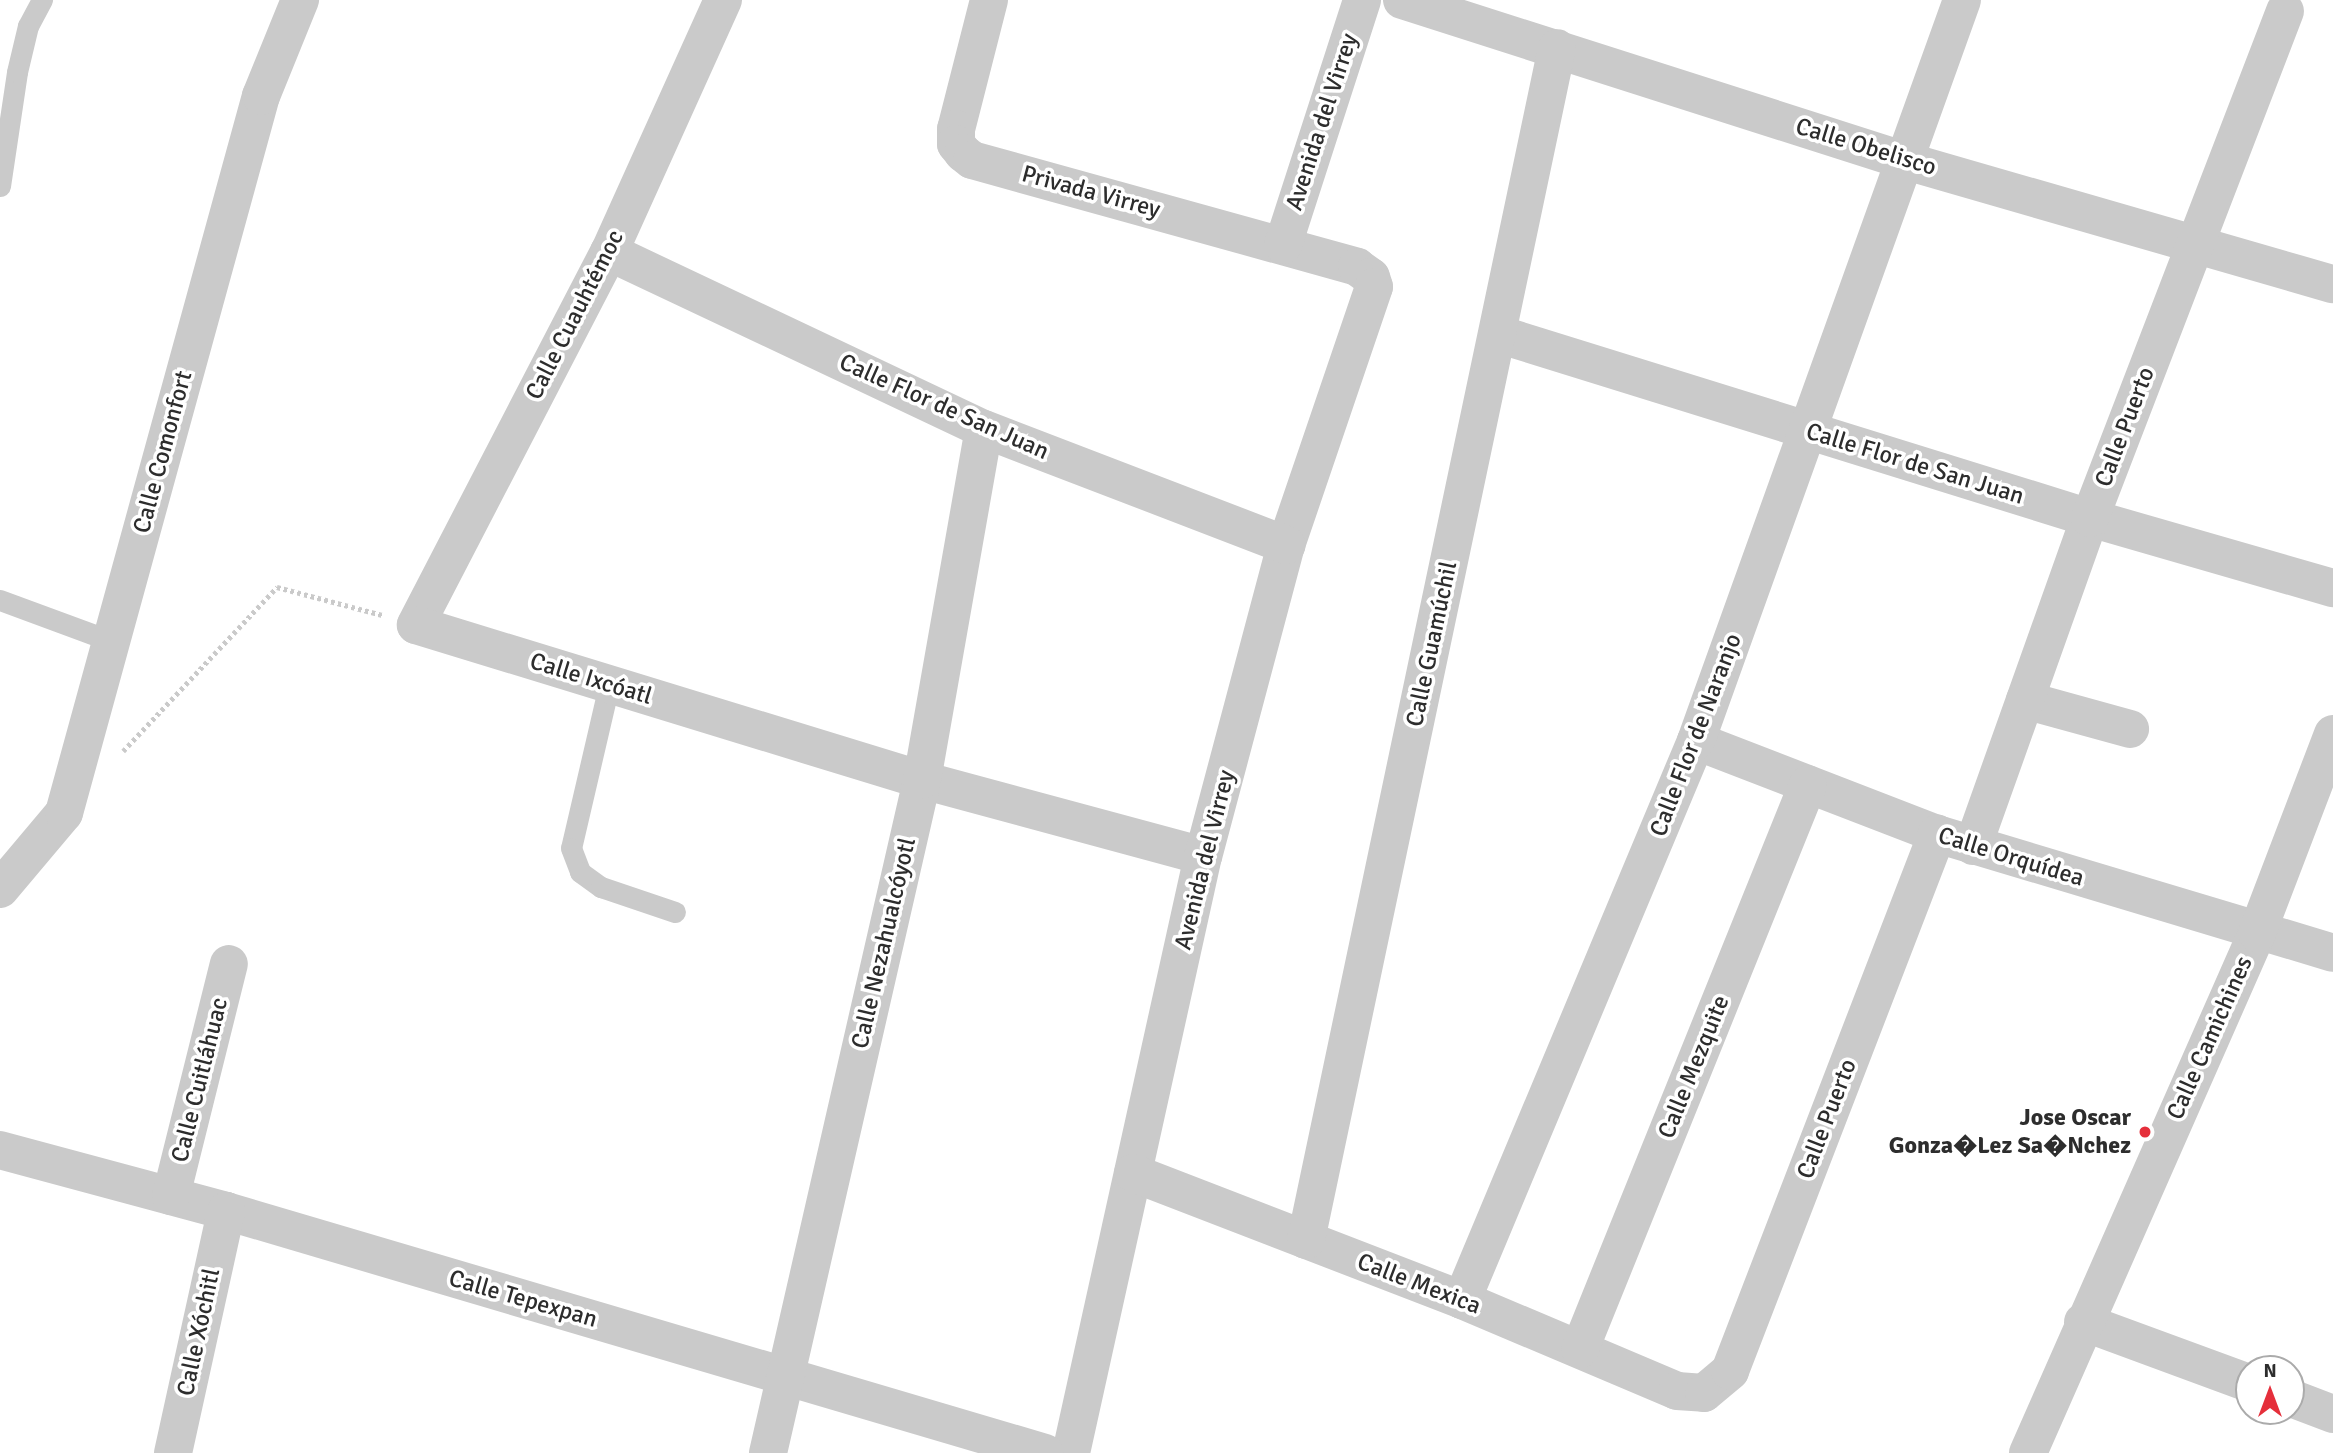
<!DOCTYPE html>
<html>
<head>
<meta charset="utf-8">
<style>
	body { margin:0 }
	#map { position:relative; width:2333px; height:1453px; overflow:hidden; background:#fff; font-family:Signika,sans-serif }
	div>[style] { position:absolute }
	.path>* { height:4.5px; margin-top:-2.25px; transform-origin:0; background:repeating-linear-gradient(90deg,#cacaca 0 3.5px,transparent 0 7px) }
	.lane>* { height:21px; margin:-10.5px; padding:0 10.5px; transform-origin:10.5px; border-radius:10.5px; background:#cacaca }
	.street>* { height:38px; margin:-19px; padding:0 19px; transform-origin:19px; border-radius:19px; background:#cacaca }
	.dots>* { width:19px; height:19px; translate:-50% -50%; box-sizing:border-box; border:4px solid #fff; border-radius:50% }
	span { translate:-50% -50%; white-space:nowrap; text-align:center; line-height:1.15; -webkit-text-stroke:7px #fff; paint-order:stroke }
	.street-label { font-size:24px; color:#2d2d2d }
	.poi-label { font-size:24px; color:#2d2d2d; font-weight:700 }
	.right { translate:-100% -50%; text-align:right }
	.north { position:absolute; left:2235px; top:1355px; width:70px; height:70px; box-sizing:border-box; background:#fff; border:2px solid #ababab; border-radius:50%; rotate:0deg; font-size:19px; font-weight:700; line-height:28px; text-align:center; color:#2d2d2d }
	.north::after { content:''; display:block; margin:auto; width:24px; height:32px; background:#e52f3b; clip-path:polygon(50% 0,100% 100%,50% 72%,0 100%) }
</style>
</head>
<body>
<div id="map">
	<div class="path">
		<i style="left:123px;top:751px;width:225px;rotate:-46.8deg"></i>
		<i style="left:277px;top:587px;width:109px;rotate:14.9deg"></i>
	</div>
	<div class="lane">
		<i style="left:0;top:186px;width:115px;rotate:-81.5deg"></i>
		<i style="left:17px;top:72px;width:47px;rotate:-76.6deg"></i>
		<i style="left:28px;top:26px;width:30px;rotate:-62deg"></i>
		<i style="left:0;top:600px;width:118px;rotate:20.3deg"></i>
		<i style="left:609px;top:685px;width:167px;rotate:103.1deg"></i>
		<i style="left:571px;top:848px;width:26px;rotate:69deg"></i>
		<i style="left:580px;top:872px;width:26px;rotate:36deg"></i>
		<i style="left:601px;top:887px;width:78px;rotate:18.7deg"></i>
	</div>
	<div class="street">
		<i style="left:723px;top:0;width:277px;rotate:114.3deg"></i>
		<i style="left:609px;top:252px;width:420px;rotate:117.4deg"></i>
		<i style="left:416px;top:625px;width:529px;rotate:17.03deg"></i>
		<i style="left:922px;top:780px;width:291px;rotate:15.1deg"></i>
		<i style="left:989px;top:0;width:133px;rotate:104.3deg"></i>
		<i style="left:956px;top:129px;width:15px;rotate:90deg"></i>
		<i style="left:956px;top:144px;width:11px;rotate:52deg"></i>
		<i style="left:963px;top:153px;width:11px;rotate:38deg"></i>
		<i style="left:972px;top:160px;width:400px;rotate:15.5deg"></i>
		<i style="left:1357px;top:267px;width:17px;rotate:36deg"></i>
		<i style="left:1371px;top:277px;width:10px;rotate:73deg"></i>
		<i style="left:1374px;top:287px;width:273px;rotate:108.8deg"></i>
		<i style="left:1286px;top:545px;width:322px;rotate:104.9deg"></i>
		<i style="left:1203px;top:856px;width:611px;rotate:102.47deg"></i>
		<i style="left:1402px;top:0;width:529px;rotate:17.72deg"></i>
		<i style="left:1906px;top:161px;width:444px;rotate:16.1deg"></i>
		<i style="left:1283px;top:245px;width:257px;rotate:-72.1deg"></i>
		<i style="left:609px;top:252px;width:415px;rotate:25.3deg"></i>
		<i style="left:984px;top:429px;width:324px;rotate:21deg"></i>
		<i style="left:1498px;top:334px;width:620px;rotate:17.27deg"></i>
		<i style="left:2090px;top:518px;width:253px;rotate:16.1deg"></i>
		<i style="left:2025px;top:700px;width:109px;rotate:15.4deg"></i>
		<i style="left:1696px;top:741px;width:258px;rotate:21.1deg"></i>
		<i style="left:1937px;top:834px;width:413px;rotate:16.7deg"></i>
		<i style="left:1973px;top:846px;width:348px;rotate:-70.4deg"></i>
		<i style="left:2090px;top:518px;width:543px;rotate:-68.96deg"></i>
		<i style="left:0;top:889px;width:99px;rotate:-49.9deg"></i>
		<i style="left:64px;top:813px;width:744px;rotate:-74.64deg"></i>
		<i style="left:261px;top:96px;width:104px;rotate:-67.9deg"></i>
		<i style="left:0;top:1150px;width:234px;rotate:15.1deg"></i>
		<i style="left:226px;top:1211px;width:854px;rotate:16.46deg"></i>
		<i style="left:1133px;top:1173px;width:353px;rotate:21.1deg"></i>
		<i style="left:1462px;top:1300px;width:233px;rotate:22.9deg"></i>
		<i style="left:1677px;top:1391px;width:27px;rotate:4deg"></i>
		<i style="left:1704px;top:1393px;width:34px;rotate:-40deg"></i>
		<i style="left:1730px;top:1371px;width:576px;rotate:-68.92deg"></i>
		<i style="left:171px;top:1196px;width:239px;rotate:-76deg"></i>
		<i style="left:1306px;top:1240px;width:1218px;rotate:-78.11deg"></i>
		<i style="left:1462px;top:1300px;width:606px;rotate:-67.29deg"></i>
		<i style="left:1696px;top:741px;width:787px;rotate:-70.25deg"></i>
		<i style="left:2083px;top:1322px;width:177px;rotate:20.2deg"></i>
		<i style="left:1580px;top:1349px;width:609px;rotate:-68.02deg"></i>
		<i style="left:2291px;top:1398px;width:45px;rotate:20.9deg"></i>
		<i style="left:173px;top:1453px;width:248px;rotate:-77.6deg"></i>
		<i style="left:768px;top:1453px;width:690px;rotate:-77.11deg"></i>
		<i style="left:922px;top:780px;width:356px;rotate:-80deg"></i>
		<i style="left:2028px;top:1453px;width:568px;rotate:-66.23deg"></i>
		<i style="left:2257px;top:933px;width:213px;rotate:-69.1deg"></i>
	</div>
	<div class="dots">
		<i style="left:2145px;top:1132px;background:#e52f3b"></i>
	</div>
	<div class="street-label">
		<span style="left:1322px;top:122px;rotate:-72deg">Avenida del Virrey</span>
		<span style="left:1866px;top:147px;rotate:17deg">Calle Obelisco</span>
		<span style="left:1091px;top:192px;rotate:15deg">Privada Virrey</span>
		<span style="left:575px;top:315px;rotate:-63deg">Calle Cuauhtémoc</span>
		<span style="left:944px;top:407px;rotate:24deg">Calle Flor de San Juan</span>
		<span style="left:2125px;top:427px;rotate:-69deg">Calle Puerto</span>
		<span style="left:163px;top:452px;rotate:-75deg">Calle Comonfort</span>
		<span style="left:1915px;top:464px;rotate:17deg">Calle Flor de San Juan</span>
		<span style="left:1432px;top:644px;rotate:-78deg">Calle Guamúchil</span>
		<span style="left:591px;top:679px;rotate:17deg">Calle Ixcóatl</span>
		<span style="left:1696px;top:735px;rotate:-69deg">Calle Flor de Naranjo</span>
		<span style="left:2011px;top:857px;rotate:17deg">Calle Orquídea</span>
		<span style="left:1205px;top:860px;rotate:-76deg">Avenida del Virrey</span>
		<span style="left:884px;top:943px;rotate:-77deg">Calle Nezahualcóyotl</span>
		<span style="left:2210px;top:1038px;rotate:-66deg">Calle Camichines</span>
		<span style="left:1694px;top:1067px;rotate:-68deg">Calle Mezquite</span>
		<span style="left:200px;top:1080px;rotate:-76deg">Calle Cuitláhuac</span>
		<span style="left:1827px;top:1119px;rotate:-69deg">Calle Puerto</span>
		<span style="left:1419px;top:1284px;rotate:21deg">Calle Mexica</span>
		<span style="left:523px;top:1299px;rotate:16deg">Calle Tepexpan</span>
		<span style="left:199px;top:1332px;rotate:-78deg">Calle Xóchitl</span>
	</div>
	<div class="poi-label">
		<span class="right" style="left:2131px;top:1132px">Jose Oscar<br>Gonza�Lez Sa�Nchez</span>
	</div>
	<div class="north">N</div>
</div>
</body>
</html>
